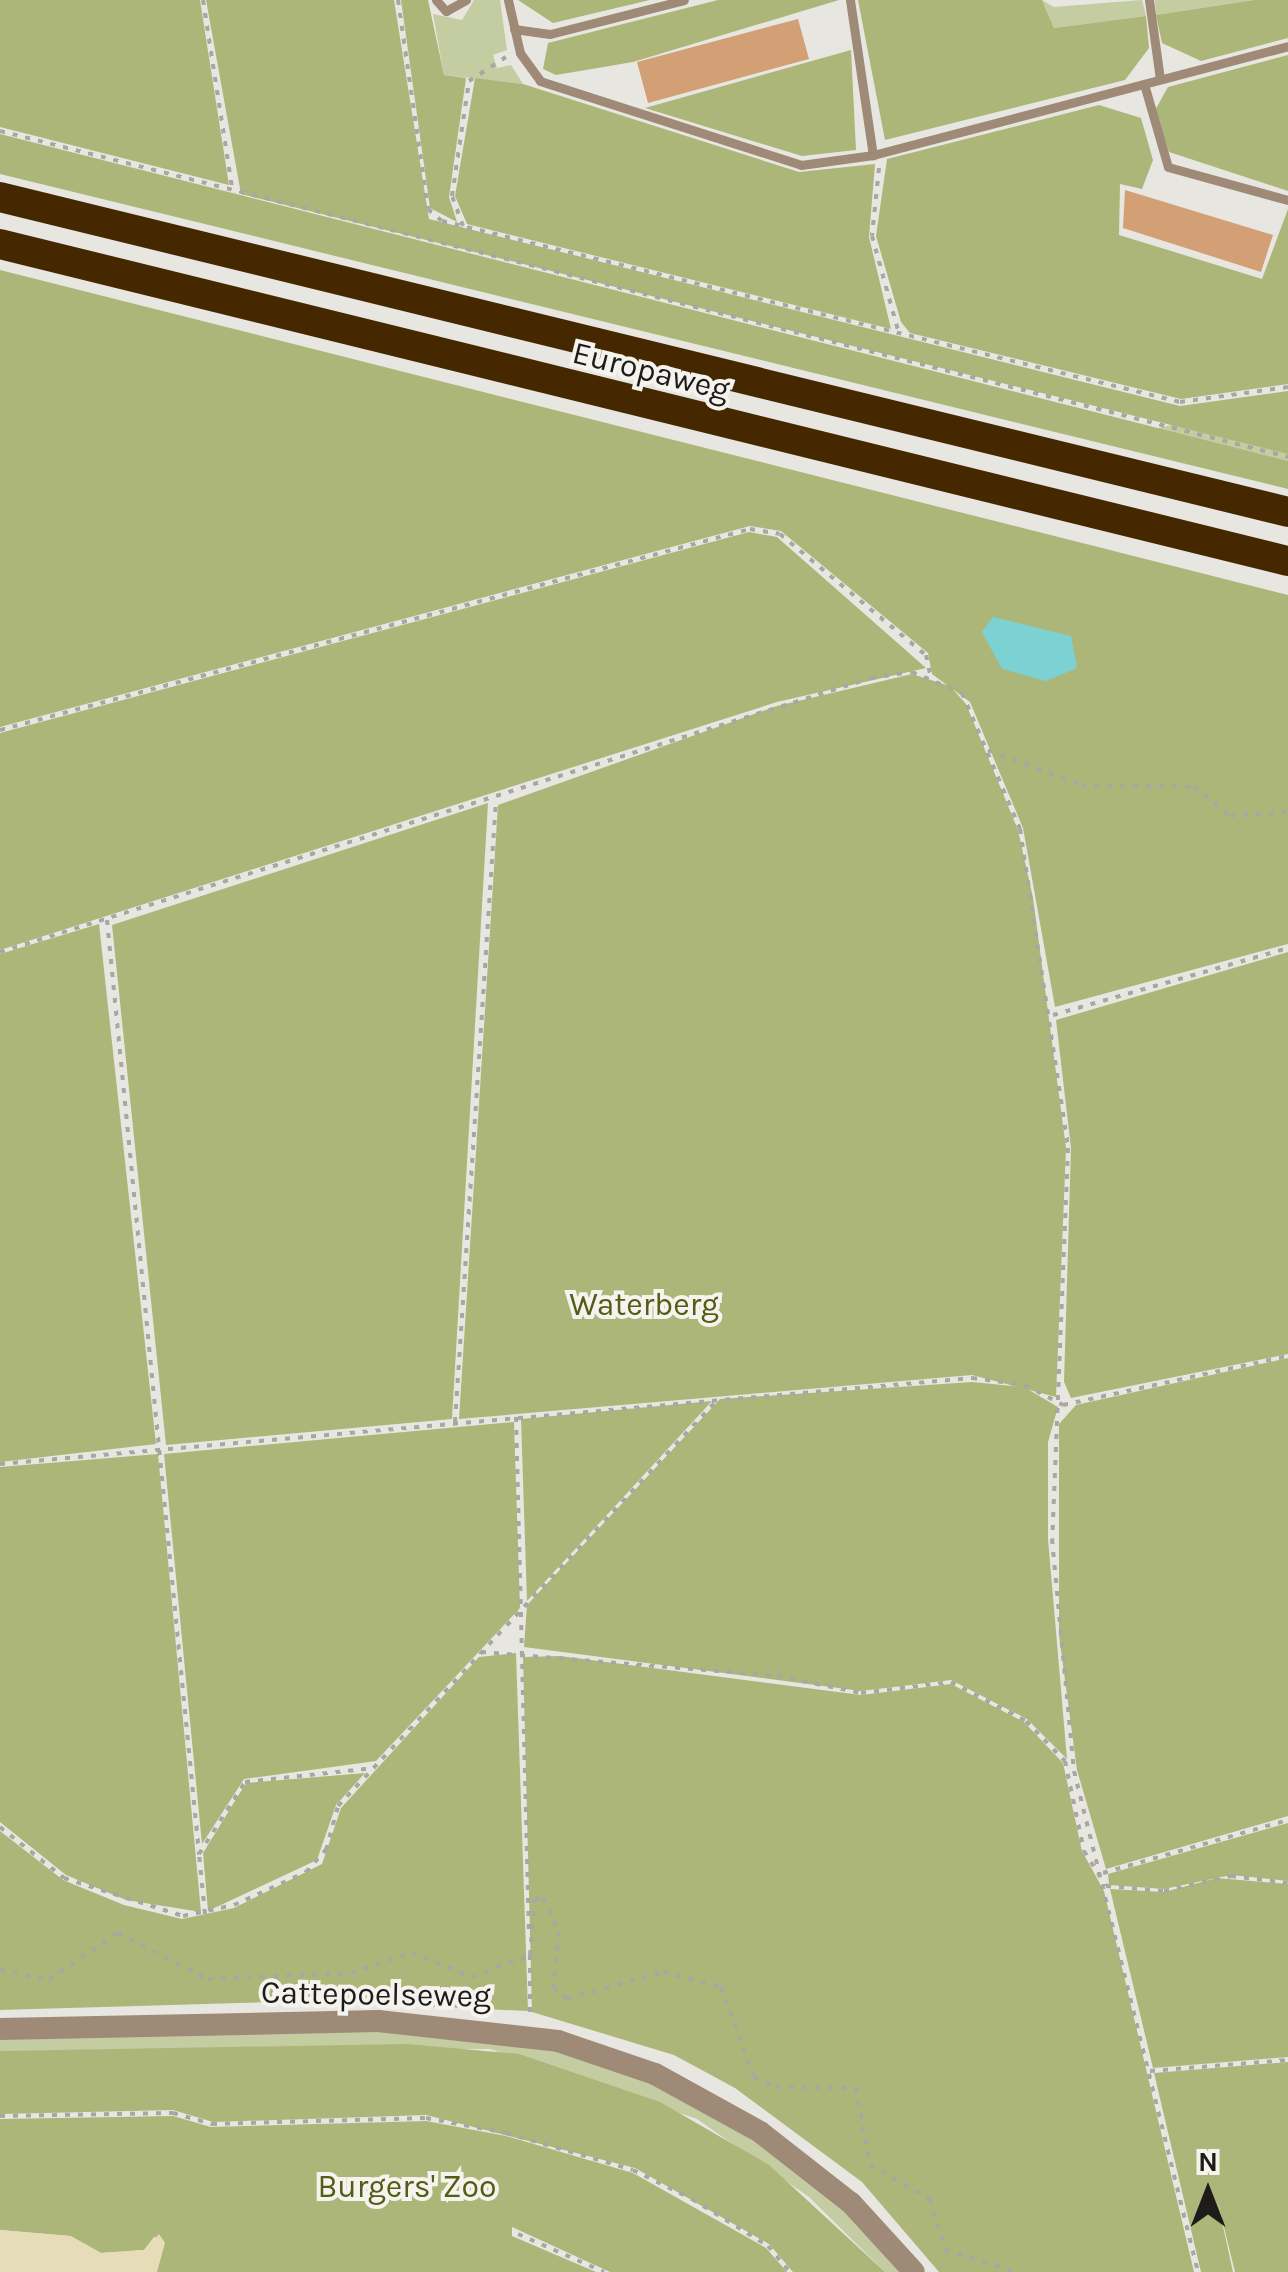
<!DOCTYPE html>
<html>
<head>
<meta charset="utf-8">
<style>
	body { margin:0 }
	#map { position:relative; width:1288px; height:2272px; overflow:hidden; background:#e8e6e0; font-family:Karla,sans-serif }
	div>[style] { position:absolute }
	.green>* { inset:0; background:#c4cca1 }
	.forest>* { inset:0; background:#acb678 }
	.sand>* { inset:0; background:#e6ddb8 }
	.water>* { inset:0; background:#7cd2d2 }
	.building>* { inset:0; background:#d2a074 }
	.path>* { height:4px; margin-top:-2px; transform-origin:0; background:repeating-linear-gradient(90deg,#a9a7a2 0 5px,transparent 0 13px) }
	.service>* { height:9px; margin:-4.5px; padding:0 4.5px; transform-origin:4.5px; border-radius:4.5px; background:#9e8a76 }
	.tertiary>* { height:22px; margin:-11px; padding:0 11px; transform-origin:11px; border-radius:11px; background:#9e8a76 }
	.motorway>* { height:30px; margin:-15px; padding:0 15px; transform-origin:15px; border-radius:15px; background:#452800 }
	span { translate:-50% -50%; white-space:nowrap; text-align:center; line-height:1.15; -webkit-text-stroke:8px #f5f3ed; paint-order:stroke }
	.street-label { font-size:32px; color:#1d1c1a }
	.park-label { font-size:32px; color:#545c16 }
	.north { position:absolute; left:1158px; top:2142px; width:100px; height:100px; -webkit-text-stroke:8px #f5f3ed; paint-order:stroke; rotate:0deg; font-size:28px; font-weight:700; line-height:40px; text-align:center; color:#1d1c1a }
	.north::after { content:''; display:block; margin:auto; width:35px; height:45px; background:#1d1c1a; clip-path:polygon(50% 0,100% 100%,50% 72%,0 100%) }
</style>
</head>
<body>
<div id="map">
	<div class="green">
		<i style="clip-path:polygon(474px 0,500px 0,507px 50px,493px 55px,497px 68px,511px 65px,523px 84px,444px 75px,433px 14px,462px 20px)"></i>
		<i style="clip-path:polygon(1042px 0,1054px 7px,1142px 0,1146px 16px,1054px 28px)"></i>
		<i style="clip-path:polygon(1155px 0,1254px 0,1156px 15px)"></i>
		<i style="clip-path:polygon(1288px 394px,1288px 462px,1152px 430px)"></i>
		<i style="clip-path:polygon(378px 2029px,502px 2037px,609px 2064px,695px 2102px,818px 2184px,904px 2272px,885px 2272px,809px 2197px,697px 2119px,490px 2049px,0 2051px,0 2037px)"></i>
	</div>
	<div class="forest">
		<i style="clip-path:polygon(0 0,200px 0,229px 185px,0 127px)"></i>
		<i style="clip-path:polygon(206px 0,394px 0,429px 219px,1180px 406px,1288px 391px,1288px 454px,241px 194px)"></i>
		<i style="clip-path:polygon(401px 0,428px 0,444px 75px,466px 78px,449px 197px,457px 222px,430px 208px)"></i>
		<i style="clip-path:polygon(518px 0,650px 0,553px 23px)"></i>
		<i style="clip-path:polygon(718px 0,839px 0,633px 62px,556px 75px,543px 69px,548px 43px)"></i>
		<i style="clip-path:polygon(858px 0,1042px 0,1054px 28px,1146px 16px,1149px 48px,1125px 80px,885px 140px)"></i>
		<i style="clip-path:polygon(1254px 0,1288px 0,1288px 38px,1201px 61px,1162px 43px,1156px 15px)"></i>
		<i style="clip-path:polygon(851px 50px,856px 150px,802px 156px,645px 108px)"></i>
		<i style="clip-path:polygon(1288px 55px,1288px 191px,1169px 152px,1154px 112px,1168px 87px)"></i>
		<i style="clip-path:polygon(475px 78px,523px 84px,799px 172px,875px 164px,869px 237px,891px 329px,467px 224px,455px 196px)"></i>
		<i style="clip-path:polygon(1099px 105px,1141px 118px,1153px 160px,1142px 189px,1120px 184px,1119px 235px,1262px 279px,1288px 209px,1288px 384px,1181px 399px,910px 333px,901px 322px,876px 236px,887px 159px)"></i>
		<i style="clip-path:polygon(0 134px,1288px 461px,1288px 489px,0 174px)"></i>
		<i style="clip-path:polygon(0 270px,1288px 595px,1288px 944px,1055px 1007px,1023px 828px,970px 702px,932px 674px,928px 653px,781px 531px,750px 526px,0 727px)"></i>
		<i style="clip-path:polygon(749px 532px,777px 537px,926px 668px,777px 702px,0 950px,0 733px)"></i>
		<i style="clip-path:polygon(912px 674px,950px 686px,966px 704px,1018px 830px,1033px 898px,1066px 1148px,1056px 1397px,972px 1375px,459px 1419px,498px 805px,777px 706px)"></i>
		<i style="clip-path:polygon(488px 803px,452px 1419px,166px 1445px,112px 925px)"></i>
		<i style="clip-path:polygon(99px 924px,156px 1444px,0 1462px,0 954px)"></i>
		<i style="clip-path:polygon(1288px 952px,1288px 1354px,1071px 1398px,1064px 1382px,1071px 1148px,1056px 1020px)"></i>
		<i style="clip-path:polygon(1288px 1358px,1288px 1816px,1106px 1869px,1077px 1770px,1059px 1635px,1059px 1424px,1076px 1405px)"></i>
		<i style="clip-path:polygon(972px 1382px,1024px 1387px,1058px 1407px,1048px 1442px,1048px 1539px,1067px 1759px,1027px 1719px,951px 1680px,861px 1691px,524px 1647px,527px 1605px,720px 1399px)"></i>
		<i style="clip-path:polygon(712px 1401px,617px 1504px,527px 1601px,521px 1419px)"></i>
		<i style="clip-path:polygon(514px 1422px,520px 1608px,376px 1761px,244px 1779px,202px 1844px,164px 1454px)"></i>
		<i style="clip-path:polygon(158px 1454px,201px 1912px,126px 1900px,66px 1875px,0 1822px,0 1467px)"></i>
		<i style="clip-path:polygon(516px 1653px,528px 2011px,307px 2001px,0 2010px,0 1831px,63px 1880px,124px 1905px,182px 1919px,234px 1908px,322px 1864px,341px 1808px,479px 1657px)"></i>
		<i style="clip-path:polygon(560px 1656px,861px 1695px,951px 1684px,1024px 1722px,1063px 1763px,1082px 1851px,1104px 1891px,1194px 2272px,939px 2272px,862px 2182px,735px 2088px,674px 2055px,532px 2012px,523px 1657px)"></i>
		<i style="clip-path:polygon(365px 1773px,336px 1805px,317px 1860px,208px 1911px,203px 1853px,246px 1783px)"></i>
		<i style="clip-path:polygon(1288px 1823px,1288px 1881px,1231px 1875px,1164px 1889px,1109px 1885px,1108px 1874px)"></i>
		<i style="clip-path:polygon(1217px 1878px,1288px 1884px,1288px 2057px,1153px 2068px,1110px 1889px,1164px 1892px)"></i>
		<i style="clip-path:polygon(407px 2044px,519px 2054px,660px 2102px,769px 2165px,885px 2272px,793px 2272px,769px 2244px,635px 2168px,426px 2115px,213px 2122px,173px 2110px,0 2114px,0 2051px)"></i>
		<i style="clip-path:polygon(1288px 2062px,1288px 2272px,1235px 2272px,1217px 2199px,1233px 2272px,1201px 2272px,1154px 2073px)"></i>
		<i style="clip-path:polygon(173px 2116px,211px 2127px,426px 2121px,506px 2136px,633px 2173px,766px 2248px,787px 2272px,610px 2272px,512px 2227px,512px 2236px,596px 2272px,157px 2272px,155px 2236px,144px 2250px,101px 2253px,70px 2236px,0 2230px,0 2119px)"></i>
	</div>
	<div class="sand">
		<i style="clip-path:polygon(0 2230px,71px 2236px,101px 2253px,144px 2250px,159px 2234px,165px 2243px,157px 2272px,0 2272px)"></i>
	</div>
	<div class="water">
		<i style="clip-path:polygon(993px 617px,1071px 636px,1077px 668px,1046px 681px,1002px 669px,982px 632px)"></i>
	</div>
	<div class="building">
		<i style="clip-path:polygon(798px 19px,809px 59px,648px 103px,637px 62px)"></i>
		<i style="clip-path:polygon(1125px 190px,1273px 235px,1261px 272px,1123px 228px)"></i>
	</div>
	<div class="path">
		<i style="left:203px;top:0;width:195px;rotate:81.2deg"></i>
		<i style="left:398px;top:0;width:211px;rotate:81.8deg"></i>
		<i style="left:428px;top:209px;width:18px;rotate:41deg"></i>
		<i style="left:442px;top:221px;width:760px;rotate:13.78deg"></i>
		<i style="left:1180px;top:402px;width:109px;rotate:-7.9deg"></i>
		<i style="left:0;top:131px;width:1329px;rotate:14.2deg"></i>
		<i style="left:879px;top:168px;width:68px;rotate:95.9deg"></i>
		<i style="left:872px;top:236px;width:102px;rotate:74.6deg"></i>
		<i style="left:463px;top:226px;width:32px;rotate:-110deg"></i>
		<i style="left:452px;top:196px;width:116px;rotate:-81.6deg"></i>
		<i style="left:469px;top:81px;width:44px;rotate:-33deg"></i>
		<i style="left:0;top:730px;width:776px;rotate:-15deg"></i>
		<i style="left:750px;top:529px;width:30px;rotate:9deg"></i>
		<i style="left:780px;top:534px;width:190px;rotate:39.7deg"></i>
		<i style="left:926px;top:655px;width:19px;rotate:78deg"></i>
		<i style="left:988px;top:750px;width:99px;rotate:20.6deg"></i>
		<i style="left:1081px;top:785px;width:113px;rotate:1deg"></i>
		<i style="left:1194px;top:787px;width:46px;rotate:38.9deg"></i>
		<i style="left:1230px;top:816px;width:58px;rotate:-3.9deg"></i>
		<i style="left:107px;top:920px;width:939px;rotate:84.37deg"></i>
		<i style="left:0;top:952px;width:913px;rotate:-17.46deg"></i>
		<i style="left:871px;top:678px;width:41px;rotate:-8.3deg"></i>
		<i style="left:912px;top:672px;width:54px;rotate:22.8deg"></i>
		<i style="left:962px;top:693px;width:148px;rotate:66.9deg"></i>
		<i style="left:1020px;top:829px;width:323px;rotate:81.4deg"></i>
		<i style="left:1068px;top:1148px;width:391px;rotate:92.3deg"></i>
		<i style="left:1052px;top:1539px;width:233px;rotate:84.6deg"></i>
		<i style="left:1074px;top:1771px;width:516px;rotate:76.1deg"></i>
		<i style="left:1053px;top:1015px;width:244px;rotate:-15.9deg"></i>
		<i style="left:516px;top:1417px;width:518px;rotate:88.56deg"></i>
		<i style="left:455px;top:1422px;width:624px;rotate:-86.23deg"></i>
		<i style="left:0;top:1464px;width:976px;rotate:-5.06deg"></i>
		<i style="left:972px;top:1378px;width:53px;rotate:7.5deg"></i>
		<i style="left:1025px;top:1385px;width:43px;rotate:27.8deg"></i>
		<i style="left:1063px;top:1405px;width:230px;rotate:-12.3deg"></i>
		<i style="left:481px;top:1652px;width:297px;rotate:4.6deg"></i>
		<i style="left:777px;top:1676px;width:86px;rotate:11.4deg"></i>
		<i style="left:861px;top:1693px;width:91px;rotate:-7deg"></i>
		<i style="left:951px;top:1682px;width:85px;rotate:27.5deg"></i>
		<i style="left:1026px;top:1721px;width:56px;rotate:45.7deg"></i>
		<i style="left:1065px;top:1761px;width:92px;rotate:78.1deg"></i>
		<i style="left:1084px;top:1851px;width:41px;rotate:57.8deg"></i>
		<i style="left:1106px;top:1886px;width:58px;rotate:4.9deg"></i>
		<i style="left:1164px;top:1891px;width:69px;rotate:-12.6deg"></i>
		<i style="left:1231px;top:1876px;width:57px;rotate:7deg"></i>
		<i style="left:0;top:1827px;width:82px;rotate:38.6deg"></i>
		<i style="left:64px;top:1878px;width:125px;rotate:17.7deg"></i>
		<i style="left:183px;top:1916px;width:52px;rotate:-12.2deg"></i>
		<i style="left:234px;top:1905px;width:79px;rotate:-24.6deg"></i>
		<i style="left:306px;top:1872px;width:30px;rotate:-48deg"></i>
		<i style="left:326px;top:1850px;width:46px;rotate:-74.7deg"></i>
		<i style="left:338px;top:1806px;width:558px;rotate:-46.96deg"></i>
		<i style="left:1103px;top:1873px;width:192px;rotate:-16deg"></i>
		<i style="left:205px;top:1914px;width:60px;rotate:-95.7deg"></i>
		<i style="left:199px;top:1854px;width:85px;rotate:-57.4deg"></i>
		<i style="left:245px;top:1782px;width:130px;rotate:-6.2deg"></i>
		<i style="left:530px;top:1955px;width:65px;rotate:90deg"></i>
		<i style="left:0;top:1970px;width:50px;rotate:11.5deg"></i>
		<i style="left:49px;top:1980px;width:83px;rotate:-34.3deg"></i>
		<i style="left:118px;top:1933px;width:101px;rotate:27.1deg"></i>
		<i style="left:208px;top:1979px;width:143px;rotate:-2.4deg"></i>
		<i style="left:351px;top:1973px;width:65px;rotate:-19deg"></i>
		<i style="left:412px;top:1952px;width:65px;rotate:22.6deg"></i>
		<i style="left:472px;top:1977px;width:62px;rotate:-20.8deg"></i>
		<i style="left:530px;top:1955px;width:56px;rotate:-84.9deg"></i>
		<i style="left:535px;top:1899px;width:8px;rotate:-7deg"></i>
		<i style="left:543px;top:1898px;width:38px;rotate:65deg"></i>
		<i style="left:559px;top:1932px;width:55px;rotate:96.2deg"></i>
		<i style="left:553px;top:1987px;width:18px;rotate:41deg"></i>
		<i style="left:567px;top:1999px;width:100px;rotate:-15.7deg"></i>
		<i style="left:663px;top:1972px;width:60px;rotate:14.5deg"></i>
		<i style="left:721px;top:1987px;width:96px;rotate:69.9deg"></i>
		<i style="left:754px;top:2077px;width:24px;rotate:24deg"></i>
		<i style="left:776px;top:2087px;width:80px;rotate:0.7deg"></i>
		<i style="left:856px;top:2088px;width:78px;rotate:79.7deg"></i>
		<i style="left:870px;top:2165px;width:69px;rotate:29.5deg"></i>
		<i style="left:930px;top:2199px;width:53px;rotate:73.6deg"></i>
		<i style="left:945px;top:2250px;width:74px;rotate:17.2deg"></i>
		<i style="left:1150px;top:2071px;width:138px;rotate:-4.6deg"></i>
		<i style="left:0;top:2116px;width:173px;rotate:-1deg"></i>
		<i style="left:173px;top:2113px;width:41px;rotate:15.8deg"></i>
		<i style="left:212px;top:2124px;width:214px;rotate:-1.6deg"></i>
		<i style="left:426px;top:2118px;width:81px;rotate:10.6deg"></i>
		<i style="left:506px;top:2133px;width:132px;rotate:16.2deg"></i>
		<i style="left:633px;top:2170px;width:66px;rotate:26.2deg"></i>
		<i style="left:692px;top:2199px;width:89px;rotate:31.7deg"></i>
		<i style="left:768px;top:2246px;width:34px;rotate:50deg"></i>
		<i style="left:518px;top:2234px;width:94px;rotate:23.8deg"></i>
	</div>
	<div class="service">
		<i style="left:436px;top:0;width:15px;rotate:48deg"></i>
		<i style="left:446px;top:11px;width:23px;rotate:-29deg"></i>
		<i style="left:508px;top:0;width:54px;rotate:77.2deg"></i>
		<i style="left:520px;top:53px;width:34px;rotate:54deg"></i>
		<i style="left:540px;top:81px;width:274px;rotate:17.8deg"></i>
		<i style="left:801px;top:165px;width:73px;rotate:-7.9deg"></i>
		<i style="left:873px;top:155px;width:429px;rotate:-14.7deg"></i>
		<i style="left:850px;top:0;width:157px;rotate:81.6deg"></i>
		<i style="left:1149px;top:0;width:80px;rotate:82.1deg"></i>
		<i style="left:514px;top:29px;width:36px;rotate:8deg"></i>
		<i style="left:550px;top:34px;width:138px;rotate:-14.2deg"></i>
		<i style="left:1144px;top:84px;width:86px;rotate:73.9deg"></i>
		<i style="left:1168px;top:167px;width:124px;rotate:15.4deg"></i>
	</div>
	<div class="tertiary">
		<i style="left:0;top:2029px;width:378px;rotate:-1.2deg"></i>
		<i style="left:378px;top:2021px;width:181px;rotate:6.3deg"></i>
		<i style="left:558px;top:2041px;width:102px;rotate:18.8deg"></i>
		<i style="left:655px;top:2074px;width:120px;rotate:28.9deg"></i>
		<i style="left:760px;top:2132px;width:115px;rotate:38deg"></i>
		<i style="left:851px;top:2203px;width:93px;rotate:47.6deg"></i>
	</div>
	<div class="motorway">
		<i style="left:0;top:197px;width:1326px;rotate:13.74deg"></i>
		<i style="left:0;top:244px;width:1326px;rotate:13.83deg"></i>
	</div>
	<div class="street-label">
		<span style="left:651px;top:372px;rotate:14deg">Europaweg</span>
		<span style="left:376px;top:1995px;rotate:1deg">Cattepoelseweg</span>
	</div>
	<div class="park-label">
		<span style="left:644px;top:1305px">Waterberg</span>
		<span style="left:407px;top:2187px">Burgers' Zoo</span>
	</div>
	<div class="north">N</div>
</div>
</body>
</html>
